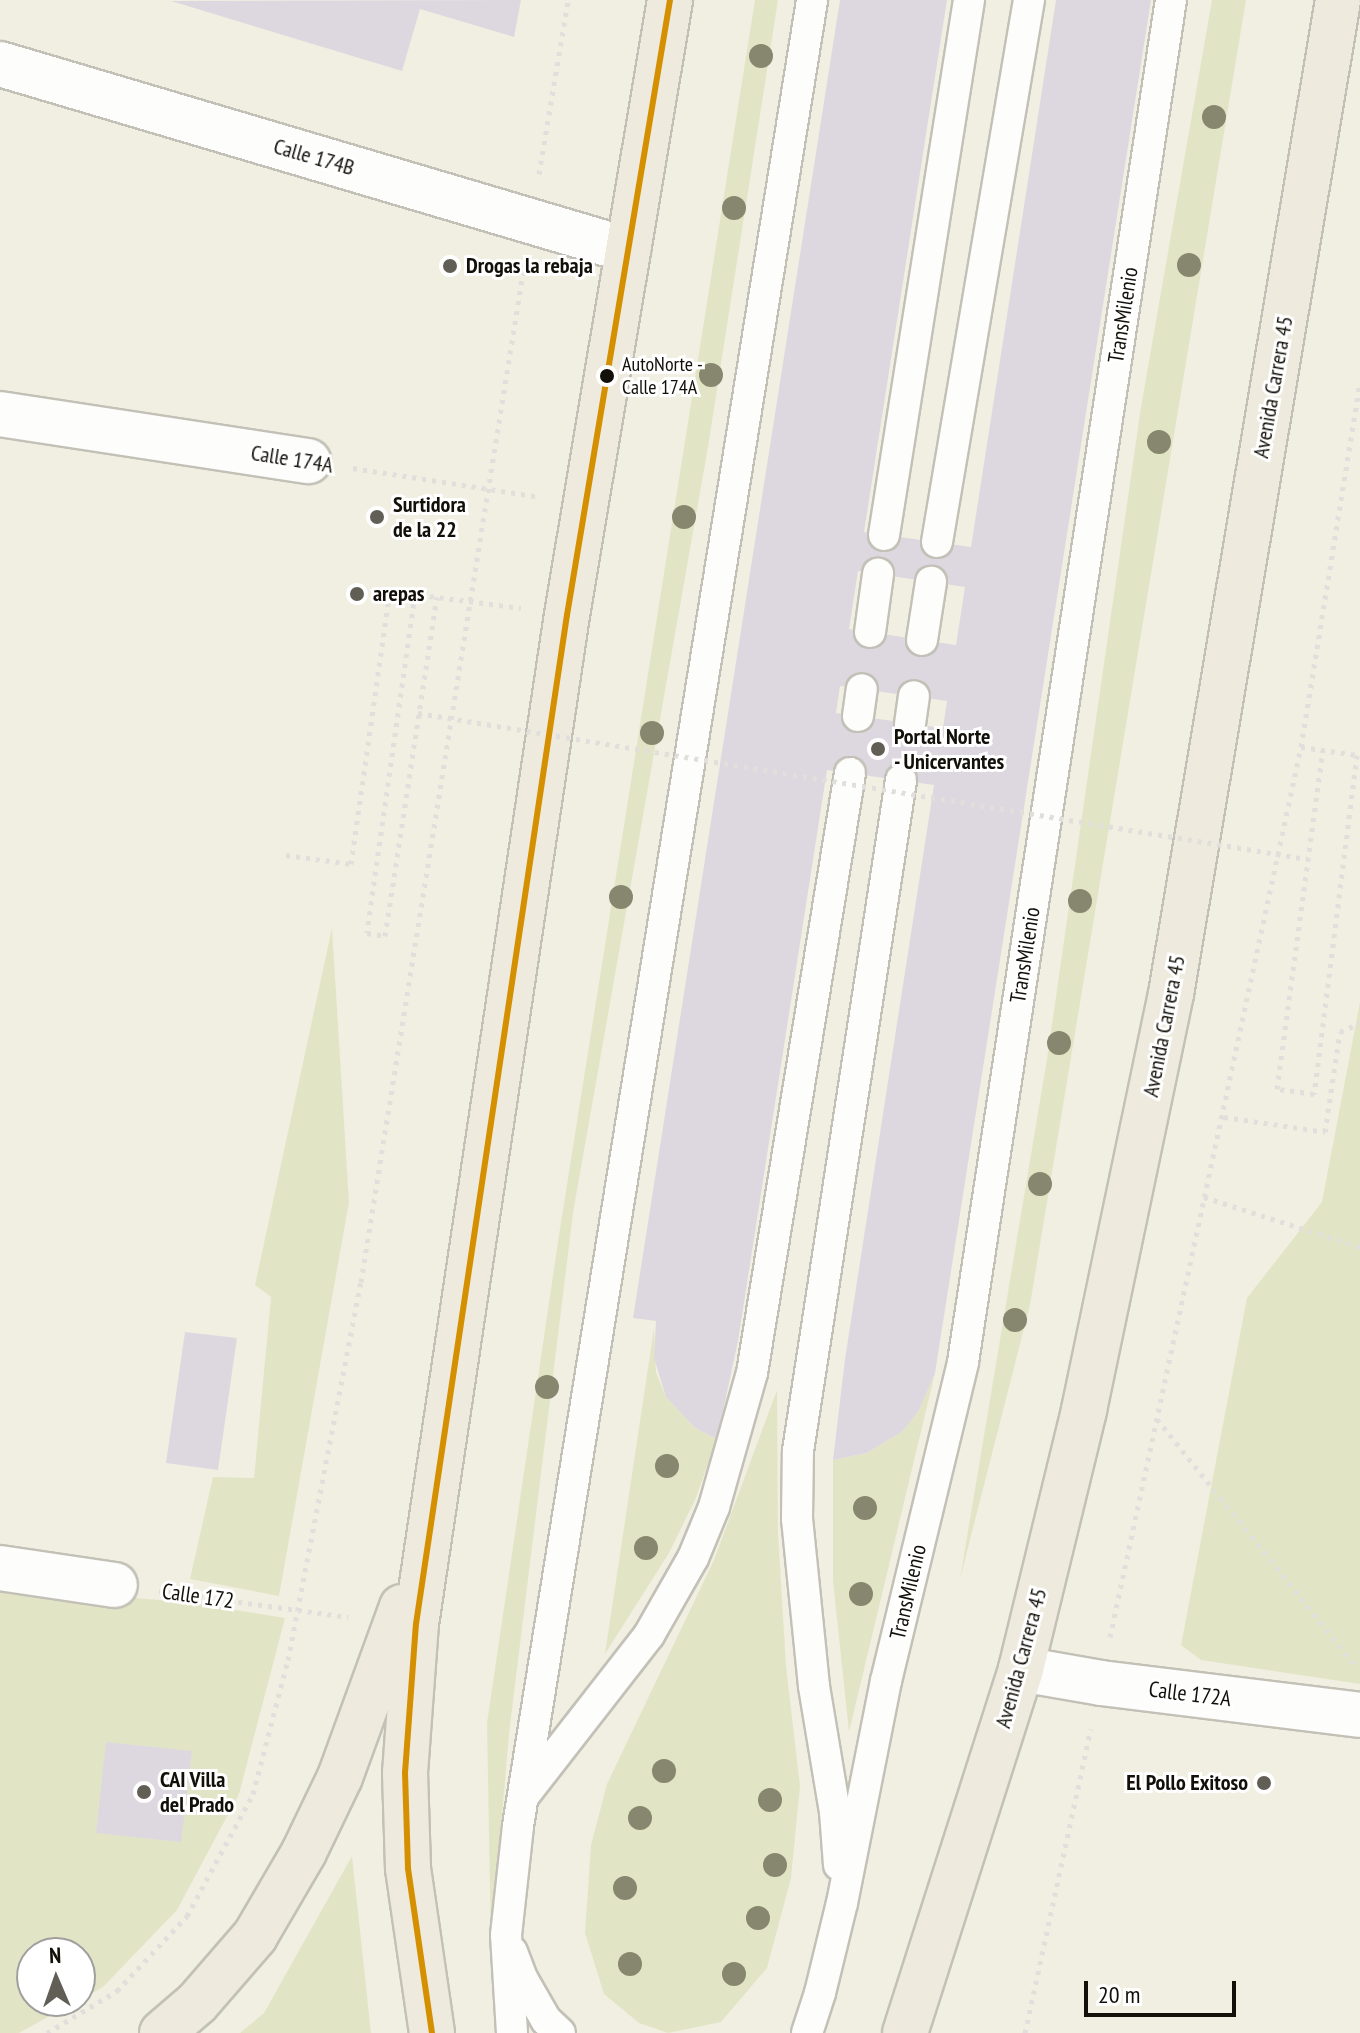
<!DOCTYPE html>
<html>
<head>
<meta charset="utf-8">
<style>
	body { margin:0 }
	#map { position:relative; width:1360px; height:2033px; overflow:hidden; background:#f1efe2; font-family:"PT Sans Narrow",sans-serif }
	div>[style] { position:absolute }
	.green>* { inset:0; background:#e2e5c5 }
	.building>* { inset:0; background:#ddd8e0 }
	.path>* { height:5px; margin-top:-2.5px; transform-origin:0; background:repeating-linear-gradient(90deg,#e0dfdb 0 4px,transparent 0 10px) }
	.roads { filter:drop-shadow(2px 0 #c3c1b7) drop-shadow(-2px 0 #c3c1b7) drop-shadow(0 2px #c3c1b7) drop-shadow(0 -2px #c3c1b7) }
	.service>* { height:30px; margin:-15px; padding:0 15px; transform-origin:15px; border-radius:15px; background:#fdfdfb }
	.minor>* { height:44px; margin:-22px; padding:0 22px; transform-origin:22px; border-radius:22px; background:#fdfdfb }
	.trunk>* { height:44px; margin:-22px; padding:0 22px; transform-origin:22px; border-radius:22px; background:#eeeade }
	.path-bridge>* { height:5px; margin-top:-2.5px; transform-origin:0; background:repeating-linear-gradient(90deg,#e0dfdb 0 4px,transparent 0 10px) }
	.bus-1>* { height:6px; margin:-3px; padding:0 3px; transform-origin:3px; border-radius:3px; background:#d59001 }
	.trees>* { width:24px; height:24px; margin:-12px; border-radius:50%; background:#86876e }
	.dots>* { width:22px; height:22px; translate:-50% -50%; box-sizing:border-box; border:4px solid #fff; border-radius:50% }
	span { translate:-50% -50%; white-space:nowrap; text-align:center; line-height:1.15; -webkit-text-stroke:6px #fff; paint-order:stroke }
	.bus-label { font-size:20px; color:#121009 }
	.left { translate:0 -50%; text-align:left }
	.street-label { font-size:22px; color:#121009 }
	.poi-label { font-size:22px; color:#121009; font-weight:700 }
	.right { translate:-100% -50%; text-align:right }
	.north { position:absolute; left:16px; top:1937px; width:80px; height:80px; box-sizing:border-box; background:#fff; border:2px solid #a09f9d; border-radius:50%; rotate:358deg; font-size:22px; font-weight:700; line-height:32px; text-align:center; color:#121009 }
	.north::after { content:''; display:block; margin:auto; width:28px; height:36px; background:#605e55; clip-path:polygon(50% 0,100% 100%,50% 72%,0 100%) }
	.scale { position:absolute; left:1084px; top:1981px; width:152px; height:36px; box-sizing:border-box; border:4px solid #121009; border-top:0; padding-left:10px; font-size:24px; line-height:28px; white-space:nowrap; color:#121009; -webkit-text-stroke:6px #fff; paint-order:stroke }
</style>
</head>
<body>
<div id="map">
	<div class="green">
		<i style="clip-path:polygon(755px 0,778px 0,708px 447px,573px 1213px,509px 1734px,491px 1944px,487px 1723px,559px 1235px)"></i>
		<i style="clip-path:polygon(1212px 0,1246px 0,1030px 1305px,960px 1579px,1047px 1059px,1141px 407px)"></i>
		<i style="clip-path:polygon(332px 928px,349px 1202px,279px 1596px,190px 1579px,213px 1477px,254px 1478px,271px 1297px,255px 1285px)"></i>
		<i style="clip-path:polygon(1360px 1002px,1360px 1684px,1201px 1660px,1181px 1645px,1247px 1298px,1322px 1202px)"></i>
		<i style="clip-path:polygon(654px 1328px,656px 1372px,666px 1397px,695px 1428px,717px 1439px,695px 1500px,669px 1553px,605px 1654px)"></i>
		<i style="clip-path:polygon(935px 1373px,849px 1732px,833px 1581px,833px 1460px,867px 1453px,903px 1431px,919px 1410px)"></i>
		<i style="clip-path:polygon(777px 1390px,778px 1533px,786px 1666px,800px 1786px,791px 1878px,767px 1968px,721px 2022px,668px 2033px,639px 2023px,604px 1994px,585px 1933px,591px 1845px,607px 1784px,714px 1560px)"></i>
		<i style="clip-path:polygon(0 1588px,186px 1602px,285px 1618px,239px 1794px,177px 1910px,103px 1987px,80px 2000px,80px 1953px,32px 1953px,32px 2001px,77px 2001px,19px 2033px,0 2033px)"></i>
		<i style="clip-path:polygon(352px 1856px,371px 2033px,240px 2033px,264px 2013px)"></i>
	</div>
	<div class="building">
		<i style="clip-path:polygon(521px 0,514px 37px,420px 9px,402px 71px,171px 1px)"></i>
		<i style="clip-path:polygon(evenodd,840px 0,947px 0,864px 532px,971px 547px,1056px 0,1151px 0,935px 1373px,919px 1410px,903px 1431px,867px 1453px,833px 1460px,845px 1359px,934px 785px,827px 770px,738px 1341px,717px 1439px,695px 1428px,666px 1397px,654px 1358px,656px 1321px,633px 1318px,840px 0,858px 571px,965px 587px,956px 645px,849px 629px,858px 571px,840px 0,840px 686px,947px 701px,943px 728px,836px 713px,840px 686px)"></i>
		<i style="clip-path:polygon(185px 1332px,237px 1338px,218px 1470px,166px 1463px)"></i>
		<i style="clip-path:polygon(106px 1742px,192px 1751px,181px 1842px,96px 1833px)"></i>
	</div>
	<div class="path">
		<i style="left:539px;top:174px;width:176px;rotate:-80.5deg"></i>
		<i style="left:353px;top:468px;width:190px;rotate:8.8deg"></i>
		<i style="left:415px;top:594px;width:342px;rotate:98.1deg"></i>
		<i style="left:367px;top:933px;width:18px;rotate:9deg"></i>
		<i style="left:385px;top:936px;width:343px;rotate:-81.3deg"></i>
		<i style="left:1301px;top:747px;width:57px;rotate:8.1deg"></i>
		<i style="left:1357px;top:755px;width:342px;rotate:97.2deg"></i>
		<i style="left:1314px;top:1094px;width:37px;rotate:-172deg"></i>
		<i style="left:1277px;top:1089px;width:342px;rotate:-82.3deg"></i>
		<i style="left:286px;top:855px;width:66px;rotate:7.9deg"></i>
		<i style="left:351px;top:864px;width:276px;rotate:-81.9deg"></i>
		<i style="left:390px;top:591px;width:132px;rotate:7.4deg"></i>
		<i style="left:1224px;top:1117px;width:102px;rotate:8.4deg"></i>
		<i style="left:1325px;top:1132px;width:101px;rotate:-81.5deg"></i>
		<i style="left:1340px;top:1032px;width:22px;rotate:-24deg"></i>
		<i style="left:1204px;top:1197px;width:164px;rotate:17.8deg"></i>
		<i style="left:1157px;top:1419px;width:314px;rotate:51.2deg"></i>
		<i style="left:159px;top:1591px;width:191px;rotate:7.8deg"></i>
		<i style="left:1110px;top:1637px;width:910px;rotate:-77.89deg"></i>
		<i style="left:1301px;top:747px;width:370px;rotate:-80.8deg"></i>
		<i style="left:47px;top:2033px;width:82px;rotate:-31deg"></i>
		<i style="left:117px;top:1991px;width:103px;rotate:-47deg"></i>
		<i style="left:187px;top:1916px;width:139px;rotate:-61.6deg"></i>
		<i style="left:253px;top:1794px;width:138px;rotate:-75.4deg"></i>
		<i style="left:288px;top:1660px;width:385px;rotate:-79.1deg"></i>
		<i style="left:361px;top:1282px;width:1028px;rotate:-80.88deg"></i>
		<i style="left:1025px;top:2033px;width:311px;rotate:-77.8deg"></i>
	</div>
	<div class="roads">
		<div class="service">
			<i style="left:884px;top:535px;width:542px;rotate:-80.97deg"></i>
			<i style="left:937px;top:542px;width:550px;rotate:-80.37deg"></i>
			<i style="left:870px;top:632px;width:59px;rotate:-82.1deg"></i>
			<i style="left:922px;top:640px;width:59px;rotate:-81.2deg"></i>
			<i style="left:858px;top:716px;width:27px;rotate:-82deg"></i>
			<i style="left:910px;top:724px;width:28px;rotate:-82deg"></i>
			<i style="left:526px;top:1793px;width:200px;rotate:-52.1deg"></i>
			<i style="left:649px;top:1635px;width:89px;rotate:-60.3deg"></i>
			<i style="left:693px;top:1558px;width:55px;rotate:-67.6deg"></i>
			<i style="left:714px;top:1507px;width:139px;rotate:-74.2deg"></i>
			<i style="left:752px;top:1373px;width:608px;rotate:-80.72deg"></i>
			<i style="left:839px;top:1865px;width:53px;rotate:-94.3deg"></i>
			<i style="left:835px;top:1812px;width:128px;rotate:-99.5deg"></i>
			<i style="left:814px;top:1686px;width:168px;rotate:-95.8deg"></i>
			<i style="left:797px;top:1519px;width:68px;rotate:-89.2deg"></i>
			<i style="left:798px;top:1451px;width:679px;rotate:-81.27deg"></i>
			<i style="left:512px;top:1952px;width:30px;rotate:69deg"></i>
			<i style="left:523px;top:1980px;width:46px;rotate:60.1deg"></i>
			<i style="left:546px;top:2020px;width:19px;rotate:43deg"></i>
			<i style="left:512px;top:2033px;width:98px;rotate:-93.5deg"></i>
			<i style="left:506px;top:1935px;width:110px;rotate:-83.7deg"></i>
			<i style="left:518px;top:1826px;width:1850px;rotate:-80.85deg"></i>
			<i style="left:807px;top:2033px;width:42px;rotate:-72deg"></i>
			<i style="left:820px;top:1993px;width:93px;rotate:-76.3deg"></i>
			<i style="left:842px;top:1903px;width:226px;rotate:-78.8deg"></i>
			<i style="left:886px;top:1681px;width:328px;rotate:-76.4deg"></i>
			<i style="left:963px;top:1362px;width:1378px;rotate:-81.32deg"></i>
		</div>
		<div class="minor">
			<i style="left:0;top:64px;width:655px;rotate:16.5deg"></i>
			<i style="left:0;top:414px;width:312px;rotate:8.7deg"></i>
			<i style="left:0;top:1568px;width:116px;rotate:8.4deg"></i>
			<i style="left:1021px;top:1669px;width:81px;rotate:9.9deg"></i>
			<i style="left:1101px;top:1683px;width:261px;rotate:7deg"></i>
		</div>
		<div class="trunk">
			<i style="left:162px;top:2033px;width:46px;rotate:-40.6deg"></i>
			<i style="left:197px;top:2003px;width:89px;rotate:-49.1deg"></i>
			<i style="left:255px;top:1936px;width:97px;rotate:-59.7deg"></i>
			<i style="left:304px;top:1852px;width:83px;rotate:-64.4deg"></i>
			<i style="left:340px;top:1777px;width:181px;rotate:-70deg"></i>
			<i style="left:432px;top:2033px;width:167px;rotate:-98.3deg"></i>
			<i style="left:408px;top:1868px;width:95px;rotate:-91.8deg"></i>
			<i style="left:405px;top:1773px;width:149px;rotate:-85.8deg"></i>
			<i style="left:416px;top:1624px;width:1020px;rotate:-81.49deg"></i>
			<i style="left:567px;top:615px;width:624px;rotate:-80.49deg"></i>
			<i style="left:905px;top:2033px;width:382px;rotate:-72.3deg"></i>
			<i style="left:1021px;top:1669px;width:267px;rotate:-76.3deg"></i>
			<i style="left:1084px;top:1410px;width:425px;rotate:-78.2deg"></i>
			<i style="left:1171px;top:994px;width:1008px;rotate:-80.46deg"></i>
		</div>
	</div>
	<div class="path-bridge">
		<i style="left:418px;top:713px;width:901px;rotate:9.33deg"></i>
	</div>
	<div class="bus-1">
		<i style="left:432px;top:2033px;width:167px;rotate:-98.3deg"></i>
		<i style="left:408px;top:1868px;width:95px;rotate:-91.8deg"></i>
		<i style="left:405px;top:1773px;width:149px;rotate:-85.8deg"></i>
		<i style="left:416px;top:1624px;width:1020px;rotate:-81.49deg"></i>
		<i style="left:567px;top:615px;width:624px;rotate:-80.49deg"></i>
	</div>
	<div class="trees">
		<i style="left:761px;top:56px"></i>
		<i style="left:1214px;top:117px"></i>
		<i style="left:734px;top:208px"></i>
		<i style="left:1189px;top:265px"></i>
		<i style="left:711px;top:375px"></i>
		<i style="left:1159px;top:442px"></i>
		<i style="left:684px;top:517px"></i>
		<i style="left:652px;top:733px"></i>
		<i style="left:621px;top:897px"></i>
		<i style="left:1080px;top:901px"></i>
		<i style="left:1059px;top:1043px"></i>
		<i style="left:1040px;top:1184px"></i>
		<i style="left:1015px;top:1320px"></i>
		<i style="left:547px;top:1387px"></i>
		<i style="left:667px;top:1466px"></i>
		<i style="left:865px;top:1508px"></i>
		<i style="left:646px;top:1548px"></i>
		<i style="left:861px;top:1594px"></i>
		<i style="left:664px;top:1771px"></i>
		<i style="left:770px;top:1800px"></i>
		<i style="left:640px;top:1818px"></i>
		<i style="left:775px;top:1865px"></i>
		<i style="left:625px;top:1888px"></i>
		<i style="left:758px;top:1918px"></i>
		<i style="left:630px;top:1964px"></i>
		<i style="left:734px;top:1974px"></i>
	</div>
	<div class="dots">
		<i style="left:450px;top:266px;background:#605e55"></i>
		<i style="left:607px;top:376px;background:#121009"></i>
		<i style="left:377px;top:517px;background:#605e55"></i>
		<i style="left:357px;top:594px;background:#605e55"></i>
		<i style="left:878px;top:749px;background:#605e55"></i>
		<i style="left:1264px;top:1783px;background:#605e55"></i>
		<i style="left:144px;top:1792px;background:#605e55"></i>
	</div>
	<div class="bus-label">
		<span class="left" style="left:622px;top:376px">AutoNorte -<br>Calle 174A</span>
	</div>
	<div class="street-label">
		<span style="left:314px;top:157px;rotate:16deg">Calle 174B</span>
		<span style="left:1123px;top:315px;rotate:-81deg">TransMilenio</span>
		<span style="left:1273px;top:387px;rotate:-80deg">Avenida Carrera 45</span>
		<span style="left:292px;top:459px;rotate:9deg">Calle 174A</span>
		<span style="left:1025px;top:955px;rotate:-81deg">TransMilenio</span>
		<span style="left:1164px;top:1026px;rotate:-79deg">Avenida Carrera 45</span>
		<span style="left:908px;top:1592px;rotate:-77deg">TransMilenio</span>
		<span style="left:198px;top:1596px;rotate:8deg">Calle 172</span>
		<span style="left:1021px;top:1658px;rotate:-75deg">Avenida Carrera 45</span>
		<span style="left:1190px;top:1694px;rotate:7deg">Calle 172A</span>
	</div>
	<div class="poi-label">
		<span class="left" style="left:466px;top:266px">Drogas la rebaja</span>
		<span class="left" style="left:393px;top:517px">Surtidora<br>de la 22</span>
		<span class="left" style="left:373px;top:594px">arepas</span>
		<span class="left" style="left:894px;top:749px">Portal Norte<br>- Unicervantes</span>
		<span class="left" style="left:160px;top:1792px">CAI Villa<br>del Prado</span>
		<span class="right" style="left:1248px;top:1783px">El Pollo Exitoso</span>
	</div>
	<div class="north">N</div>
	<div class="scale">20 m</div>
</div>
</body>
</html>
